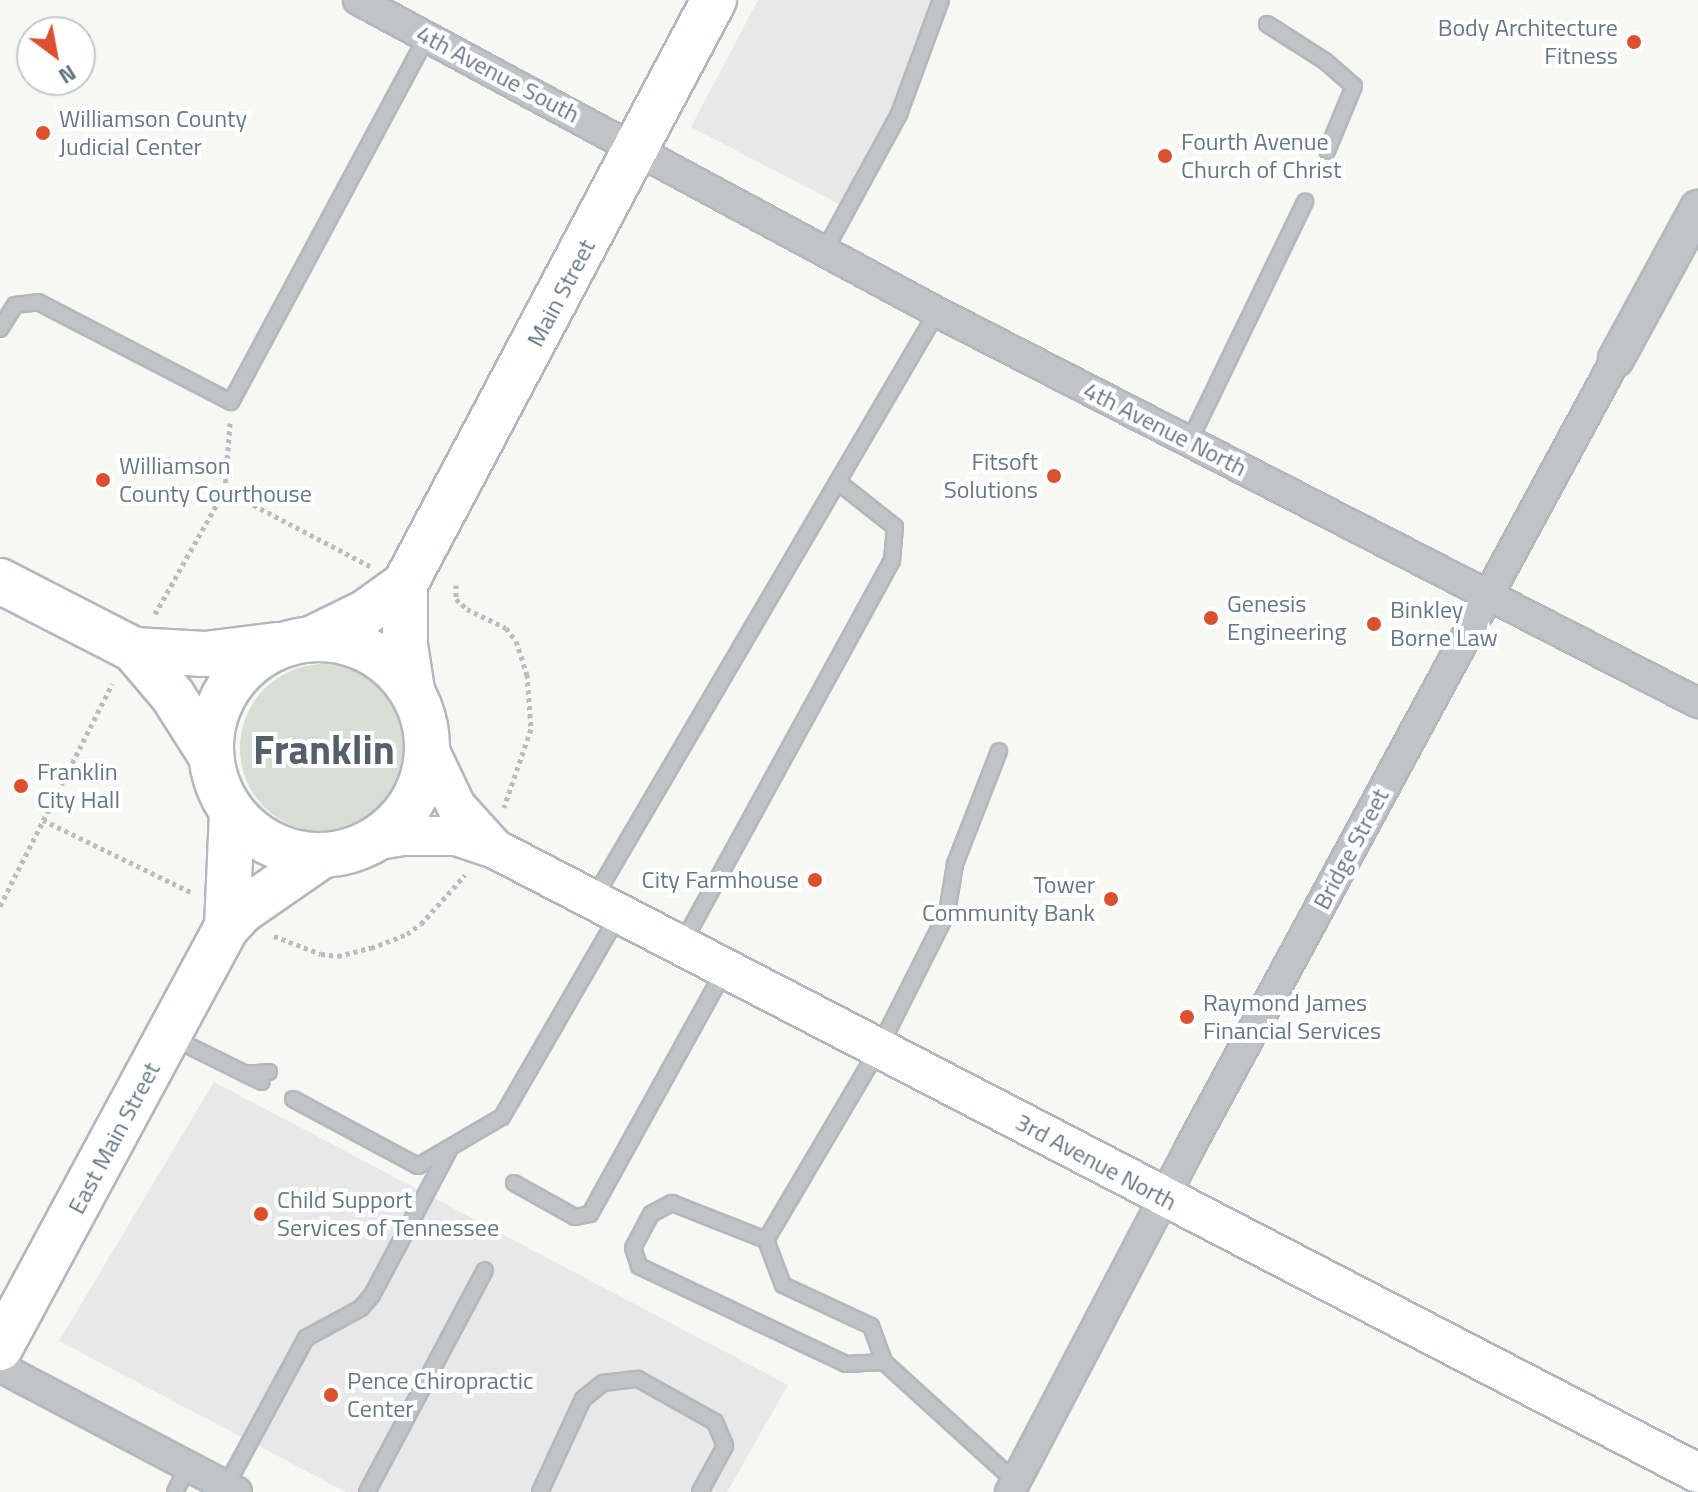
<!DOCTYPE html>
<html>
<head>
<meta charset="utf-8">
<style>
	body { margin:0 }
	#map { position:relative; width:1698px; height:1492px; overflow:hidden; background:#f7f7f4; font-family:"Titillium Web",sans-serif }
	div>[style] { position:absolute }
	.built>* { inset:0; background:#e7e8e7 }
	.green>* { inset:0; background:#d8ddd5 }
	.round { border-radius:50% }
	.path>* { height:5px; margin-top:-2.5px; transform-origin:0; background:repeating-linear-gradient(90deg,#babdbf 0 4px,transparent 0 8px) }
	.roads { filter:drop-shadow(2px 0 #b2b8bc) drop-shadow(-2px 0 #b2b8bc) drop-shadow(0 2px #b2b8bc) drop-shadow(0 -2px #b2b8bc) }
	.service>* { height:14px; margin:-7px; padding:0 7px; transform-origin:7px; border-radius:7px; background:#c0c4c7 }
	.minor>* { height:28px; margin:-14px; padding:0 14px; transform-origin:14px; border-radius:14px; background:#c0c4c7 }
	.tertiary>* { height:34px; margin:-17px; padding:0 17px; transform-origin:17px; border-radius:17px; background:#c0c4c7 }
	.secondary>* { height:38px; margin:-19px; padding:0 19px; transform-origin:19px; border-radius:19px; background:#fff }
	.primary>* { height:44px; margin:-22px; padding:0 22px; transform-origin:22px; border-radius:22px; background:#fff }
	.primary>.ring { margin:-22px; padding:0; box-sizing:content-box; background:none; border:44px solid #fff; border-radius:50% }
	.dots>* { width:22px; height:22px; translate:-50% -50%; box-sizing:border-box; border:4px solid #fff; border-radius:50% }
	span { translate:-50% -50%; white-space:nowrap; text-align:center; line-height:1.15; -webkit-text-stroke:8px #fff; paint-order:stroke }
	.poi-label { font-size:24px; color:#677883 }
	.right { translate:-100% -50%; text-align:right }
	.left { translate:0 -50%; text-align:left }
	.street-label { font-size:24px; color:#677883 }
	.town-label { font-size:40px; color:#556169; font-weight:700 }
	.north { position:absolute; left:16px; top:16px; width:80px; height:80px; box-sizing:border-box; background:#fff; border:2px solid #c2c9cd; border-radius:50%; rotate:148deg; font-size:22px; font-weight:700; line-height:32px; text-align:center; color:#677883 }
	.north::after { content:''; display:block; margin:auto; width:28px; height:36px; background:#db5130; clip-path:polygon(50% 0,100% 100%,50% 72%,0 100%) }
</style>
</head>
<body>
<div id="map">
	<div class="built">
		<i style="clip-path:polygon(758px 0,933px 0,892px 111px,843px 206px,691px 127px)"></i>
		<i style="clip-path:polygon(214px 1082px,788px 1385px,727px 1492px,346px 1492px,59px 1341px)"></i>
	</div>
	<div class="green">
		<i class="round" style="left:240px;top:664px;width:168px;height:168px"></i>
	</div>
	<div class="path">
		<i style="left:230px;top:423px;width:67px;rotate:94.3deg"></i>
		<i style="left:225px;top:490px;width:164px;rotate:27.7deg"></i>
		<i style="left:456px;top:585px;width:14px;rotate:90deg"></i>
		<i style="left:456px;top:599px;width:15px;rotate:42deg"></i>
		<i style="left:467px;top:609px;width:43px;rotate:26deg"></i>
		<i style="left:506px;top:628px;width:16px;rotate:52deg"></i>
		<i style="left:516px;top:641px;width:35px;rotate:72deg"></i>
		<i style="left:527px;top:674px;width:55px;rotate:85.8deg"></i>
		<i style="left:531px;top:729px;width:83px;rotate:109.1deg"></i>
		<i style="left:155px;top:614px;width:142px;rotate:-60.6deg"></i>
		<i style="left:43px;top:820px;width:167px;rotate:26deg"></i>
		<i style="left:0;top:906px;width:249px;rotate:-63.2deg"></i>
		<i style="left:274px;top:936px;width:50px;rotate:21deg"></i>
		<i style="left:321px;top:954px;width:17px;rotate:7deg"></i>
		<i style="left:338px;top:956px;width:34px;rotate:-14deg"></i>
		<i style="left:371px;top:948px;width:39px;rotate:-21deg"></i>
		<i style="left:407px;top:934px;width:17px;rotate:-36deg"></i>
		<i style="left:421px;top:924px;width:66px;rotate:-48.1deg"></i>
	</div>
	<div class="roads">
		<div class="service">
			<i style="left:1267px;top:24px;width:69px;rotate:32.5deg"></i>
			<i style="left:1325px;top:61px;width:38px;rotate:41deg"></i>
			<i style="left:1354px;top:86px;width:70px;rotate:112.6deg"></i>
			<i style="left:825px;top:250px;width:155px;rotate:-61.4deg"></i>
			<i style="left:899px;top:114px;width:121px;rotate:-69.8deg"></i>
			<i style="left:0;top:329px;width:28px;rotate:-58deg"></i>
			<i style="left:15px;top:305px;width:23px;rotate:-7deg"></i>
			<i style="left:38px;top:302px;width:217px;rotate:27.4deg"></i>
			<i style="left:231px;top:402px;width:415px;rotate:-61.8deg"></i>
			<i style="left:1189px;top:442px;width:267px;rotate:-64.2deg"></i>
			<i style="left:594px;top:898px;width:679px;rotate:-59.66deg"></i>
			<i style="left:682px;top:944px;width:437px;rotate:-61.3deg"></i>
			<i style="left:892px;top:561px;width:34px;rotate:-85deg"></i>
			<i style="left:895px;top:527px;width:73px;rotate:-141.7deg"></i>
			<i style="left:173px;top:1038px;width:99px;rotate:26.3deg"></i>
			<i style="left:245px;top:1074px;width:24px;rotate:-5deg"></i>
			<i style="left:293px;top:1099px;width:142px;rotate:28.2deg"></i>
			<i style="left:418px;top:1166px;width:97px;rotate:-30.3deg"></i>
			<i style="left:502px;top:1117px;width:232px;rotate:-60deg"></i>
			<i style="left:514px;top:1183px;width:70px;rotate:29.1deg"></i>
			<i style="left:575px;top:1217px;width:15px;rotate:-11deg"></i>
			<i style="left:590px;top:1214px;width:281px;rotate:-61.1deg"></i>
			<i style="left:766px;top:1240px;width:223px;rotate:-59.5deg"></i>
			<i style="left:879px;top:1048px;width:151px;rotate:-63.3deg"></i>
			<i style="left:947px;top:913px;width:50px;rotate:-80.7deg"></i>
			<i style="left:955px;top:864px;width:121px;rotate:-68.7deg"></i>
			<i style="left:884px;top:1362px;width:38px;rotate:177deg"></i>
			<i style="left:846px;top:1364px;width:229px;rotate:-154.7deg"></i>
			<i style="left:639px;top:1266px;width:19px;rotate:-108deg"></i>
			<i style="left:633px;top:1248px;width:38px;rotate:-62deg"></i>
			<i style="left:651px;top:1214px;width:24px;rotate:-28deg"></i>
			<i style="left:672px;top:1203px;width:101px;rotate:21.5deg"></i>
			<i style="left:766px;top:1240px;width:48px;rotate:69.3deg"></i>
			<i style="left:783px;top:1285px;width:97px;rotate:25deg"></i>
			<i style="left:871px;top:1326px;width:38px;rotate:70deg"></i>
			<i style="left:884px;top:1362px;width:177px;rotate:42.3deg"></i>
			<i style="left:226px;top:1486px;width:168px;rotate:-61.6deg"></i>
			<i style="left:306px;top:1338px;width:63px;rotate:-28.6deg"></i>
			<i style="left:361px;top:1308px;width:17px;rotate:-50deg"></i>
			<i style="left:372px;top:1295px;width:166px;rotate:-62deg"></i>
			<i style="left:175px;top:1492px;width:29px;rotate:-63deg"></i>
			<i style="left:367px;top:1492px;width:251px;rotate:-62deg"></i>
			<i style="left:540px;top:1492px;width:102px;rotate:-65.2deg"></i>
			<i style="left:583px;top:1399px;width:26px;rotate:-39deg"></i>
			<i style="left:603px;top:1383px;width:35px;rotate:-7deg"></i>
			<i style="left:638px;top:1379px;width:88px;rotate:29.2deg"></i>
			<i style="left:715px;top:1422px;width:26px;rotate:67deg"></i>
			<i style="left:725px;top:1446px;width:52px;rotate:118.5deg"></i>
		</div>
		<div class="minor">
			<i style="left:358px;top:0;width:658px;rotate:28.32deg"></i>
			<i style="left:937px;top:312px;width:856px;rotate:27.19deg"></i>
			<i style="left:0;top:1367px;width:268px;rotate:27.8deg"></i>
			<i style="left:1010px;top:1492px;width:387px;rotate:-62.4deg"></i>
			<i style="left:1189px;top:1149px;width:898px;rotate:-61.61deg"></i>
		</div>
		<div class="tertiary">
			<i style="left:1616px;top:359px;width:172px;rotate:-61.5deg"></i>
		</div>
		<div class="secondary">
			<i style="left:428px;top:747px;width:65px;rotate:64.6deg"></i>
			<i style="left:456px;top:806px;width:55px;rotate:47.9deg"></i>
			<i style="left:372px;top:841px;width:30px;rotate:-9deg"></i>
			<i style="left:402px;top:836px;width:54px"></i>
			<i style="left:456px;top:836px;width:41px;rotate:18.4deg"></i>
			<i style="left:495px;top:849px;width:1355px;rotate:27.42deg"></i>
		</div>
		<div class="primary">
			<i style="left:0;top:581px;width:151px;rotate:27.2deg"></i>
			<i style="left:134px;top:650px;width:60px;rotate:49.7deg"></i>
			<i style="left:173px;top:696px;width:71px;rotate:57.7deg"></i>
			<i style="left:405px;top:584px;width:61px;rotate:90deg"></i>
			<i style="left:405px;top:645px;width:46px;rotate:81.2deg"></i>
			<i class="ring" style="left:211px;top:639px;width:172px;height:172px"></i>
			<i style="left:311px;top:639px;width:61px;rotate:-26.1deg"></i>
			<i style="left:366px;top:612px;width:48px;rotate:-35.7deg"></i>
			<i style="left:405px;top:584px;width:661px;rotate:-62.12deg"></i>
			<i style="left:134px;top:650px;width:71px;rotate:3.2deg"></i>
			<i style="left:205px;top:654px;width:72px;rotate:-7.2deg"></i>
			<i style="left:227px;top:927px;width:115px;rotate:-87.5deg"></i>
			<i style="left:0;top:1348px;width:478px;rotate:-61.7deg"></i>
			<i style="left:227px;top:927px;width:22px;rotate:-47deg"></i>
			<i style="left:242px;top:911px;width:98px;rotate:-34.7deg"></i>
		</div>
	</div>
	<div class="dots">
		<i style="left:1634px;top:42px;background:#db5130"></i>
		<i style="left:43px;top:133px;background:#db5130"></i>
		<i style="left:1165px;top:156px;background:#db5130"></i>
		<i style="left:1054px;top:476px;background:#db5130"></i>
		<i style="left:103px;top:480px;background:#db5130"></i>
		<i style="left:1211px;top:618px;background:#db5130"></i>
		<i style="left:1374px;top:624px;background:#db5130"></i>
		<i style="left:21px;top:786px;background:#db5130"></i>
		<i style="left:815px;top:880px;background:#db5130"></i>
		<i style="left:1111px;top:899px;background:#db5130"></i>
		<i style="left:1187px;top:1017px;background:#db5130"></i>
		<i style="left:261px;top:1214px;background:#db5130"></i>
		<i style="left:331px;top:1395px;background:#db5130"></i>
	</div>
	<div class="poi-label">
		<span class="right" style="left:1618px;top:42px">Body Architecture<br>Fitness</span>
		<span class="left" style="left:59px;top:133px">Williamson County<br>Judicial Center</span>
		<span class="left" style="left:1181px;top:156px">Fourth Avenue<br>Church of Christ</span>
		<span class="right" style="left:1038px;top:476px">Fitsoft<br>Solutions</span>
		<span class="left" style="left:119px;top:480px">Williamson<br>County Courthouse</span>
		<span class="left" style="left:1227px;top:618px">Genesis<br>Engineering</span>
		<span class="left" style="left:1390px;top:624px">Binkley<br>Borne Law</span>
		<span class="left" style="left:37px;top:786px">Franklin<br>City Hall</span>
		<span class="right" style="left:799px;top:880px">City Farmhouse</span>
		<span class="right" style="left:1095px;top:899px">Tower<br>Community Bank</span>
		<span class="left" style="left:1203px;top:1017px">Raymond James<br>Financial Services</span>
		<span class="left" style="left:277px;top:1214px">Child Support<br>Services of Tennessee</span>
		<span class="left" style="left:347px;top:1395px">Pence Chiropractic<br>Center</span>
	</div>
	<div class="street-label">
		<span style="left:498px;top:74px;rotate:28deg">4th Avenue South</span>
		<span style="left:561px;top:293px;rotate:-62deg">Main Street</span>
		<span style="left:1165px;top:429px;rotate:27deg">4th Avenue North</span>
		<span style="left:1351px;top:849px;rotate:-62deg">Bridge Street</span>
		<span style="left:114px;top:1138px;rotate:-62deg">East Main Street</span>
		<span style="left:1096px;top:1162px;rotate:28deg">3rd Avenue North</span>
	</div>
	<div class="town-label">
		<span style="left:324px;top:750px">Franklin</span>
	</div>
	<div class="north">N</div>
</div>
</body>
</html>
